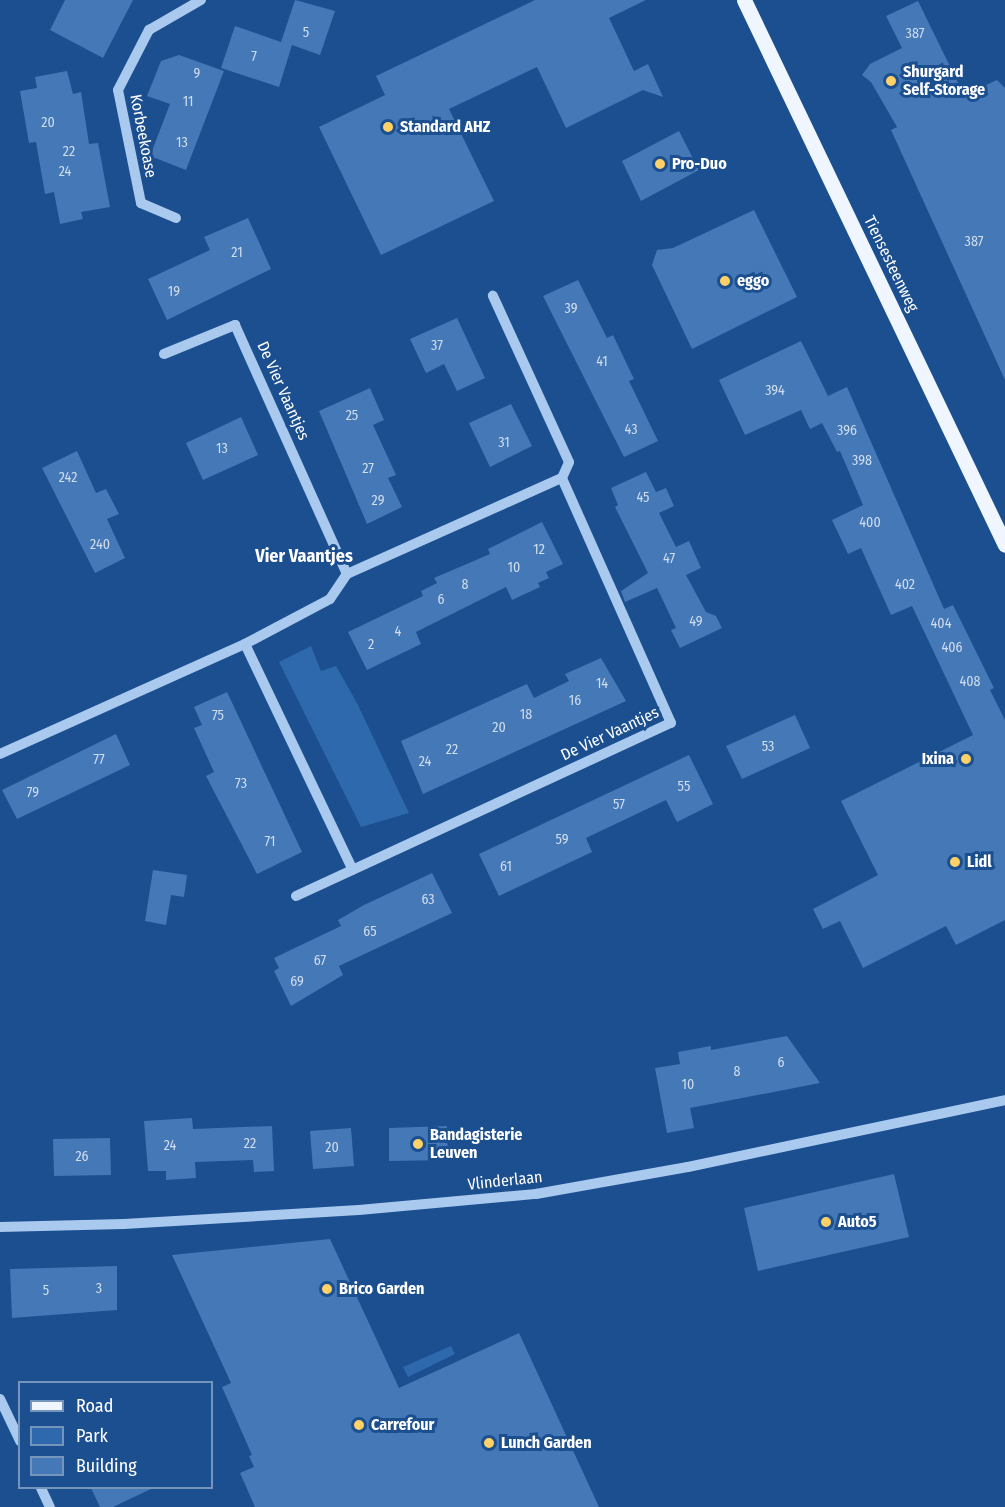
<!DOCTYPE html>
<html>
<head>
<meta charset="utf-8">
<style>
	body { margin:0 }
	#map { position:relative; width:1005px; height:1507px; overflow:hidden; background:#1b4f8f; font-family:"Fira Sans Condensed",sans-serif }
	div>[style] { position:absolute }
	.green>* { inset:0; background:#2e69ad }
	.building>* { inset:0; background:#4478b7 }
	.minor>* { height:10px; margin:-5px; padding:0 5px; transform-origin:5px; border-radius:5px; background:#a9c9ee }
	.major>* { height:15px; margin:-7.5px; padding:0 7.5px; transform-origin:7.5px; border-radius:7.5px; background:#f0f6ff }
	.dots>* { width:16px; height:16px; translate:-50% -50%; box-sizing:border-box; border:3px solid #1b4f8f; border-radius:50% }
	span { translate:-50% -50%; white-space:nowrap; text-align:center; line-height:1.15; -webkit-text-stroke:6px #1b4f8f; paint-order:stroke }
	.number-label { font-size:14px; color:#d0dded }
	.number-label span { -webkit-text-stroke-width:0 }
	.poi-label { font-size:16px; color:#fff; font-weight:700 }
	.left { translate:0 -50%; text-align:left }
	.right { translate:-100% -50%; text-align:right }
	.street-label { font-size:16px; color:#fff }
	.neighbourhood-label { font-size:18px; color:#fff; font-weight:700 }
	.legend { position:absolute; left:18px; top:1381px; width:195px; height:108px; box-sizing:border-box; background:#1b4f8f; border:2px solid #7695bc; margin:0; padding:8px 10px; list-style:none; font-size:18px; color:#fff }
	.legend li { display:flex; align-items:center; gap:12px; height:30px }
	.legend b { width:30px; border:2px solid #7695bc }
</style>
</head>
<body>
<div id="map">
	<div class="green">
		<i style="clip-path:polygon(311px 646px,321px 671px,336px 666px,357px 703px,409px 813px,361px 827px,279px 662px)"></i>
		<i style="clip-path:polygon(451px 1346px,455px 1354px,408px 1377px,403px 1367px)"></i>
	</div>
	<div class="building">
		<i style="clip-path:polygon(65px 0,133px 0,103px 58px,50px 30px)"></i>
		<i style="clip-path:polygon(295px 0,335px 11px,320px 55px,292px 45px,279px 87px,221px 68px,235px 26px,281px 42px)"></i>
		<i style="clip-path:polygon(535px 0,646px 0,609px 18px,634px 71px,648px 64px,663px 97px,643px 90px,566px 128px,537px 67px,449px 109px,494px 201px,381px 255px,319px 127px,385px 95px,376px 76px)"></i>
		<i style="clip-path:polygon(918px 1px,964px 95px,997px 80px,1005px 88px,1005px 380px,891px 130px,897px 127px,871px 82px,862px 75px,870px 64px,902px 48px,886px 16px)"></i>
		<i style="clip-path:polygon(179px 55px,224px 71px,186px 170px,150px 156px,170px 104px,147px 96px,161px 61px)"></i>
		<i style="clip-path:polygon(67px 71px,73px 94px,81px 92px,89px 144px,98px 143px,110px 207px,81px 212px,83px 219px,60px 224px,54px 192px,45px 194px,36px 142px,29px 143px,20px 91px,37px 88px,35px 77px)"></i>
		<i style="clip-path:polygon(679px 131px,699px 170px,641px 201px,622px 161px)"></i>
		<i style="clip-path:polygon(754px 210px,797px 297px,692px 349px,652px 265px,657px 250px,673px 248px)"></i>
		<i style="clip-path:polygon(248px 218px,271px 269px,167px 320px,148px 279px,210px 250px,204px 237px)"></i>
		<i style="clip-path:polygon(578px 280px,607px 338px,613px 335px,634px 379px,629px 381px,658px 441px,624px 457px,543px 296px)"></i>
		<i style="clip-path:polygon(457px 318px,485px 378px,457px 391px,444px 364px,426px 373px,410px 339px)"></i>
		<i style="clip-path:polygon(801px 341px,828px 396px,847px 387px,944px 609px,953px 605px,994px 688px,990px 690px,1005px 720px,1005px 920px,956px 945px,946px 926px,863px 968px,840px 921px,823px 929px,813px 909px,878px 875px,841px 801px,973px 735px,912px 606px,891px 615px,861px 548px,848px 554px,832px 520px,863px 505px,840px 451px,837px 452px,822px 423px,810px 429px,801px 410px,745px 435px,719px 380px)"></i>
		<i style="clip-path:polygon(370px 388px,384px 420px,373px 425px,396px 475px,388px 478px,402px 507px,367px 524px,319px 411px)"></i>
		<i style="clip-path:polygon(511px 404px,532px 446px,490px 467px,469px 423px)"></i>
		<i style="clip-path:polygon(241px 417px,258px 455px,203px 480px,186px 443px)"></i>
		<i style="clip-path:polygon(77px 451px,96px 493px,106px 489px,119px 514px,107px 519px,125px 558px,95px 573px,42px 468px)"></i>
		<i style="clip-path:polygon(646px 472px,656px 492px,666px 488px,674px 506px,659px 513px,676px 547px,689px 541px,701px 568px,686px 575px,706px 612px,716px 616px,722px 628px,680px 648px,671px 630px,676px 628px,657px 588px,625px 602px,621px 591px,648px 573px,615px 507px,618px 505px,611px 488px)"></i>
		<i style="clip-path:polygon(542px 522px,563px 564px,546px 572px,549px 578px,538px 583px,540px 587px,512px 600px,506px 587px,416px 632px,421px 644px,367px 670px,348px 632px,423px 596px,421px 591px,437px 583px,434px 578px,490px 554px,488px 549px)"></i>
		<i style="clip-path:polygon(601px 658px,626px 701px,423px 794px,401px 741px,527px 684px,534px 698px,569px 681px,565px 674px)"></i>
		<i style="clip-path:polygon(227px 692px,302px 852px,257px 874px,206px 776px,214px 772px,194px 728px,202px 725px,194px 707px)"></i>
		<i style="clip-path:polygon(795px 715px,810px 748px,742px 779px,726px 746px)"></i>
		<i style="clip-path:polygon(116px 734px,130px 765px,17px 819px,2px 790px)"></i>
		<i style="clip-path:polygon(689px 755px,713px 804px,677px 822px,666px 800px,586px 838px,592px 852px,499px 896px,479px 854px)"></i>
		<i style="clip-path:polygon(153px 870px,187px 875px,184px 897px,171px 895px,166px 925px,145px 921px)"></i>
		<i style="clip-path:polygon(432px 873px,452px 913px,339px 966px,343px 975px,291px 1006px,274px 971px,279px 968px,274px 958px,341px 926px,338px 920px,364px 905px)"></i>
		<i style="clip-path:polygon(787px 1036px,820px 1083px,690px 1108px,694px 1128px,667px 1133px,655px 1068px,680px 1064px,678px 1052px,711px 1046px,711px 1050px)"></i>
		<i style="clip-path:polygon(192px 1118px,193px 1129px,272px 1126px,274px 1171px,254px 1172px,253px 1160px,195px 1162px,196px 1178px,166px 1180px,166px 1171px,148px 1171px,144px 1121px)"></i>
		<i style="clip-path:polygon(447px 1126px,448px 1160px,389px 1161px,389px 1128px)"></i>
		<i style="clip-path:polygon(351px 1128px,354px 1166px,313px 1169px,310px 1131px)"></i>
		<i style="clip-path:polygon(110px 1138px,111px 1175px,54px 1176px,53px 1139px)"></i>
		<i style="clip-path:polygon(894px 1174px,909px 1237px,758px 1271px,744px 1208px)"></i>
		<i style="clip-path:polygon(330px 1239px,399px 1388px,519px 1333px,599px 1507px,255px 1507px,240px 1473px,254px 1467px,249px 1456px,252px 1455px,222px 1387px,231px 1383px,172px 1255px)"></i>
		<i style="clip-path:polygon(117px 1266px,117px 1310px,12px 1318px,10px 1269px)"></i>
		<i style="clip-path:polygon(91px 1488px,153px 1488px,113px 1507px,100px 1507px)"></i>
	</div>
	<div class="minor">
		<i style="left:176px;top:218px;width:38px;rotate:-157deg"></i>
		<i style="left:141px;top:203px;width:115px;rotate:-101.5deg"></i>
		<i style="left:118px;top:90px;width:68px;rotate:-62.7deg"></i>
		<i style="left:149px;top:30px;width:60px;rotate:-30deg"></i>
		<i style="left:164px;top:354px;width:77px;rotate:-22.2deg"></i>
		<i style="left:235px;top:325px;width:273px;rotate:65.8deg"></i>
		<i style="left:347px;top:574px;width:235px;rotate:-24.1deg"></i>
		<i style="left:562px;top:478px;width:17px;rotate:-66deg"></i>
		<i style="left:569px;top:462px;width:183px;rotate:-114.6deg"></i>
		<i style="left:245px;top:644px;width:250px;rotate:64.5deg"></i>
		<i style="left:0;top:754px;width:269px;rotate:-24.2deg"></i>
		<i style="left:245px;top:644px;width:96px;rotate:-27.9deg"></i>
		<i style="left:330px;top:599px;width:30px;rotate:-56deg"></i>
		<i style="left:296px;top:896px;width:413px;rotate:-24.8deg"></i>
		<i style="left:671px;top:723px;width:268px;rotate:-114deg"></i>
		<i style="left:0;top:1227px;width:124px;rotate:-1.4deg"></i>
		<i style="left:124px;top:1224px;width:235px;rotate:-3.4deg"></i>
		<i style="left:359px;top:1210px;width:178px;rotate:-5.2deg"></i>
		<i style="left:536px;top:1194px;width:154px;rotate:-10.1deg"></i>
		<i style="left:688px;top:1167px;width:324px;rotate:-11.9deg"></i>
		<i style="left:0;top:1399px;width:47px;rotate:64.5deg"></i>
		<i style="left:41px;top:1488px;width:21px;rotate:65deg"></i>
	</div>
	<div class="major">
		<i style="left:744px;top:0;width:604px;rotate:64.41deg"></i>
	</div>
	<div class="dots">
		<i style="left:891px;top:81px;background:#ffd166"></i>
		<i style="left:388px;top:127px;background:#ffd166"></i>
		<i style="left:660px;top:164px;background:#ffd166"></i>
		<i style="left:725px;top:281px;background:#ffd166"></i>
		<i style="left:966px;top:759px;background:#ffd166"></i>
		<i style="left:955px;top:862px;background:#ffd166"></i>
		<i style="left:418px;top:1144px;background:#ffd166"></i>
		<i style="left:826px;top:1222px;background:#ffd166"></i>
		<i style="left:327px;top:1289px;background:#ffd166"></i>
		<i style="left:359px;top:1425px;background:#ffd166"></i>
		<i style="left:489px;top:1443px;background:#ffd166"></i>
	</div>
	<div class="number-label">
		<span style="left:306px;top:33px">5</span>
		<span style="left:915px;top:34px">387</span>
		<span style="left:254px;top:57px">7</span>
		<span style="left:197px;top:74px">9</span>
		<span style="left:188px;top:102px">11</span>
		<span style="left:48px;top:123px">20</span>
		<span style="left:182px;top:143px">13</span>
		<span style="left:69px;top:152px">22</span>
		<span style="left:65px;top:172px">24</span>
		<span style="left:974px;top:242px">387</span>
		<span style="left:237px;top:253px">21</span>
		<span style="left:174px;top:292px">19</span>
		<span style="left:571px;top:309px">39</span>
		<span style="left:437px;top:346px">37</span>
		<span style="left:602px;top:362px">41</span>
		<span style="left:775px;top:391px">394</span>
		<span style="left:352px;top:416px">25</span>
		<span style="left:631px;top:430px">43</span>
		<span style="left:847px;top:431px">396</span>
		<span style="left:504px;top:443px">31</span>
		<span style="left:222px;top:449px">13</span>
		<span style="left:862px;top:461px">398</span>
		<span style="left:368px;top:469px">27</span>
		<span style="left:68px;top:478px">242</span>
		<span style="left:643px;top:498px">45</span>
		<span style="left:378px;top:501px">29</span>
		<span style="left:870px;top:523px">400</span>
		<span style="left:100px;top:545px">240</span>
		<span style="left:539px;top:550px">12</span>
		<span style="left:669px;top:559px">47</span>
		<span style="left:514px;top:568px">10</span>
		<span style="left:465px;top:585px">8</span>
		<span style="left:905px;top:585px">402</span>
		<span style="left:441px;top:600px">6</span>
		<span style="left:696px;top:622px">49</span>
		<span style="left:941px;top:624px">404</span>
		<span style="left:398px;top:632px">4</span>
		<span style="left:371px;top:645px">2</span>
		<span style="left:952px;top:648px">406</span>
		<span style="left:970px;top:682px">408</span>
		<span style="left:602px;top:684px">14</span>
		<span style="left:575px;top:701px">16</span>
		<span style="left:526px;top:715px">18</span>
		<span style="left:218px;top:716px">75</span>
		<span style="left:499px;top:728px">20</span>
		<span style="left:768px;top:747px">53</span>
		<span style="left:452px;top:750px">22</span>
		<span style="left:99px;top:760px">77</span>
		<span style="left:425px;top:762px">24</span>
		<span style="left:241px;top:784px">73</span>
		<span style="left:684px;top:787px">55</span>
		<span style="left:33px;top:793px">79</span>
		<span style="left:619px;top:805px">57</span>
		<span style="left:562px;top:840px">59</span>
		<span style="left:270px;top:842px">71</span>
		<span style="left:506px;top:867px">61</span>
		<span style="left:428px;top:900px">63</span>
		<span style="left:370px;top:932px">65</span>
		<span style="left:320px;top:961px">67</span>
		<span style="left:297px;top:982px">69</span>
		<span style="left:781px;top:1063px">6</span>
		<span style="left:737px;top:1072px">8</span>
		<span style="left:688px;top:1085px">10</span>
		<span style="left:250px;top:1144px">22</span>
		<span style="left:170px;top:1146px">24</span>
		<span style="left:332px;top:1148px">20</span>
		<span style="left:82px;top:1157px">26</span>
		<span style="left:99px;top:1289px">3</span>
		<span style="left:46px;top:1291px">5</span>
	</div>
	<div class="poi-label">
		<span class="left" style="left:903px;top:81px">Shurgard<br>Self-Storage</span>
		<span class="left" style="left:400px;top:127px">Standard AHZ</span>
		<span class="left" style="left:672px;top:164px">Pro-Duo</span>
		<span class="left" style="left:737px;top:281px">eggo</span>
		<span class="right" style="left:954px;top:759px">Ixina</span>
		<span class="left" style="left:967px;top:862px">Lidl</span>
		<span class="left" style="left:430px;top:1144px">Bandagisterie<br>Leuven</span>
		<span class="left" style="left:838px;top:1222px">Auto5</span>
		<span class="left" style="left:339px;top:1289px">Brico Garden</span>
		<span class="left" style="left:371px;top:1425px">Carrefour</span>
		<span class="left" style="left:501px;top:1443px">Lunch Garden</span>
	</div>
	<div class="street-label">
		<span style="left:143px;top:136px;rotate:79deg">Korbeekoase</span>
		<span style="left:891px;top:264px;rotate:64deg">Tiensesteenweg</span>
		<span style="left:283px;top:391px;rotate:66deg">De Vier Vaantjes</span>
		<span style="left:610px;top:734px;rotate:-25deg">De Vier Vaantjes</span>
		<span style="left:505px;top:1181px;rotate:-6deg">Vlinderlaan</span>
	</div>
	<div class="neighbourhood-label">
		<span style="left:304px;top:556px">Vier Vaantjes</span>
	</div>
	<ul class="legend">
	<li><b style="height:8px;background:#f0f6ff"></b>Road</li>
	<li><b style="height:16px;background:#2e69ad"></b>Park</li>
	<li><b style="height:16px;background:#4478b7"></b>Building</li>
	</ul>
</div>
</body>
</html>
